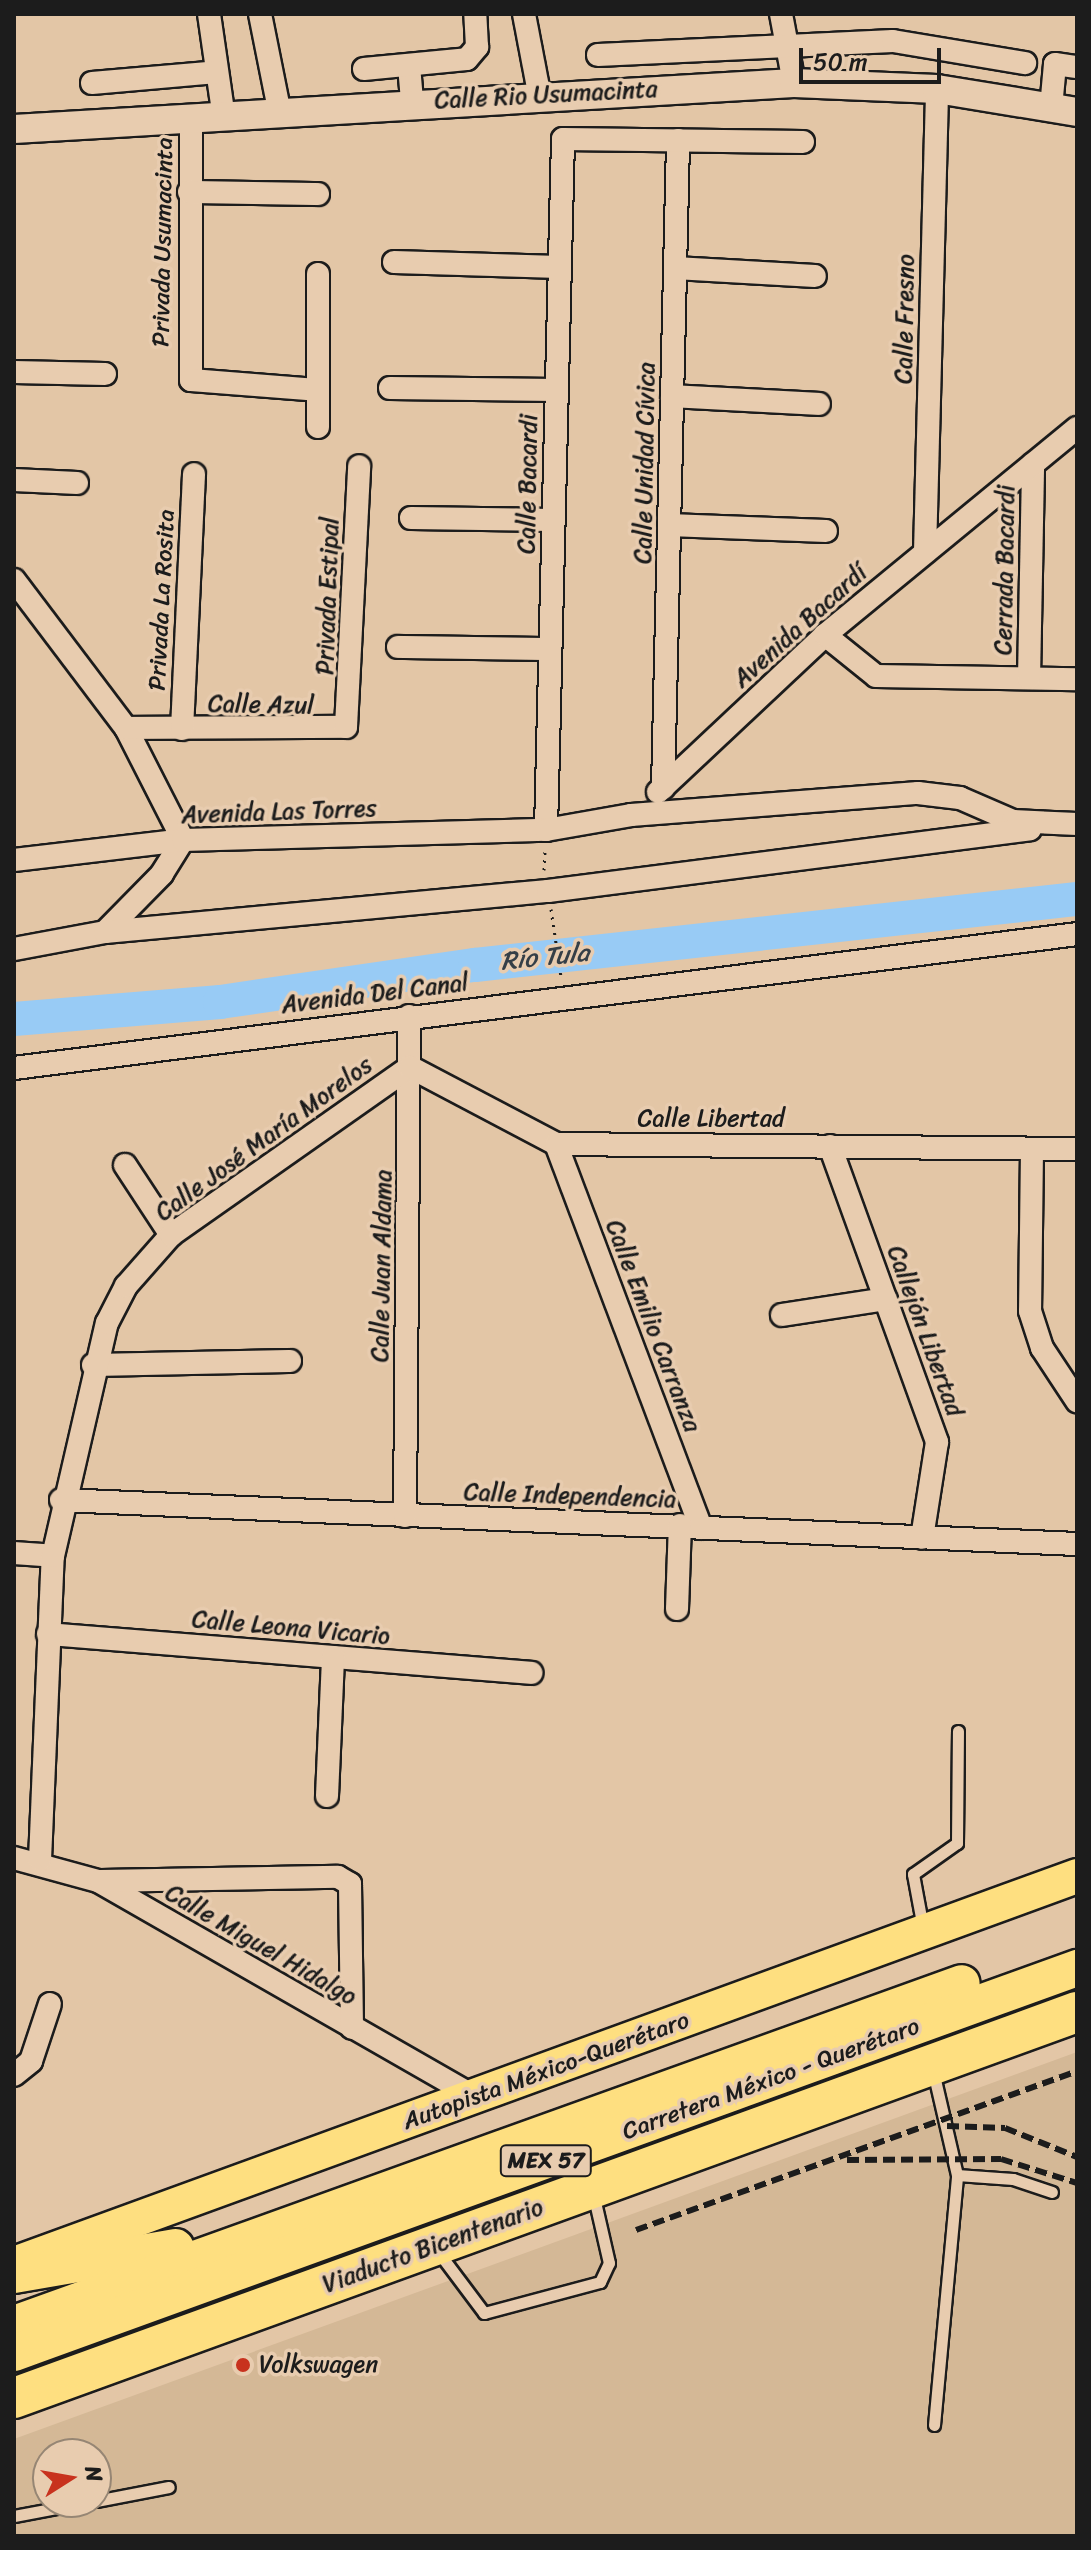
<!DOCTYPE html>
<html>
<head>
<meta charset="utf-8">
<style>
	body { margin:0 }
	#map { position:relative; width:1091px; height:2550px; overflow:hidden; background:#e3c6a6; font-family:Sriracha,sans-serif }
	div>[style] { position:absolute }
	.built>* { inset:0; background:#d4b896 }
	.river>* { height:34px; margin:-17px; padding:0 17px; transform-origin:17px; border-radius:17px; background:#98cbf5 }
	.path>* { height:3px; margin-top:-1.5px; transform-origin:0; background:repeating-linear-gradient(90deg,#1c1c1c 0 2px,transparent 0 8px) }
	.roads { filter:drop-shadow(2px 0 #1c1c1c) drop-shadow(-2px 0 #1c1c1c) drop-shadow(0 2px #1c1c1c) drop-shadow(0 -2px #1c1c1c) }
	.service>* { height:11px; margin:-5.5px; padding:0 5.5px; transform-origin:5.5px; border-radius:5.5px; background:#e8ccaf }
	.minor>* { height:22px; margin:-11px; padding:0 11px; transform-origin:11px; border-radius:11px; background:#e8ccaf }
	.tertiary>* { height:28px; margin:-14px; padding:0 14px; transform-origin:14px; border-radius:14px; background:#e8ccaf }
	.primary>* { height:34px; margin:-17px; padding:0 17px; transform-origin:17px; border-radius:17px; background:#fedf80 }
	.trunk>* { height:36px; margin:-18px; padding:0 18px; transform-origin:18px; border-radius:18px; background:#fedf80 }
	.motorway>* { height:40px; margin:-20px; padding:0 20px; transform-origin:20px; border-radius:20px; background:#fedf80 }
	.rail>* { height:6px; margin-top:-3px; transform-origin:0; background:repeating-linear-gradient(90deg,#1c1c1c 0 12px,transparent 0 18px) }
	.dots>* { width:22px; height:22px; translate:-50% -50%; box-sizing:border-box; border:4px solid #e8ccaf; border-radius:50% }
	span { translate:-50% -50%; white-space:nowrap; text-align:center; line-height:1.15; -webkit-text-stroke:7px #e8ccaf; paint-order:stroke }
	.shield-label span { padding:2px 6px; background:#e8ccaf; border:2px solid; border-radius:6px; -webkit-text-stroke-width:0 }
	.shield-label { font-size:22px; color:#1c1c1c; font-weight:700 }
	.street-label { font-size:24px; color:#1c1c1c }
	.poi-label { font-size:24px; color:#1c1c1c }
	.left { translate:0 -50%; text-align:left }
	.water-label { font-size:26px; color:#353f47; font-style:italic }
	.frame { position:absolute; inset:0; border:16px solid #1c1c1c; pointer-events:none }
	.north { position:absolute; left:32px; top:2438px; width:80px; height:80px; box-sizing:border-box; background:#e8ccaf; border:2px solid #968674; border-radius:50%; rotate:79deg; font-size:22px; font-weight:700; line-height:32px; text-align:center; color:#1c1c1c }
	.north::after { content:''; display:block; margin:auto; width:28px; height:36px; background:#c8321e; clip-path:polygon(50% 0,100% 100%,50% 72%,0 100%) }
	.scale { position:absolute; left:799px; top:48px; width:142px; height:36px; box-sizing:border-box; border:4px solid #1c1c1c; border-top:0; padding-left:10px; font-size:24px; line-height:28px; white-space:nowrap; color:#1c1c1c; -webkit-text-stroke:6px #e8ccaf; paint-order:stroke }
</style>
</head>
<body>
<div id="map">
	<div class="built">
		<i style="clip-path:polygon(evenodd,1077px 2052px,1077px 2536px,14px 2536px,14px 2439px,1077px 2052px,48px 2454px,96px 2454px,96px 2502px,48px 2502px,48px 2454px)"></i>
	</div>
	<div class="river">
		<i style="left:14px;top:1019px;width:207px;rotate:-4.7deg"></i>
		<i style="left:220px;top:1002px;width:258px;rotate:-8.3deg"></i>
		<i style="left:475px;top:965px;width:606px;rotate:-6.26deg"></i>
	</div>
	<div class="path">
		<i style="left:544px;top:870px;width:20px;rotate:-87deg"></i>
		<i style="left:551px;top:909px;width:69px;rotate:81.6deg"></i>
	</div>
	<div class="roads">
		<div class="service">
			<i style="left:923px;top:1928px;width:55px;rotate:-100.5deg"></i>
			<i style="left:913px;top:1874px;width:54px;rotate:-35.2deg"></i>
			<i style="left:957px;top:1843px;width:112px;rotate:-89.5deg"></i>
			<i style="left:957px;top:2175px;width:56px;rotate:4.1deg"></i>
			<i style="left:1013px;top:2179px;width:41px;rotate:18.4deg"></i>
			<i style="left:442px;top:2257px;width:70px;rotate:53.1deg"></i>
			<i style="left:484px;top:2313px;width:120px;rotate:-15deg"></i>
			<i style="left:600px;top:2282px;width:21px;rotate:-65deg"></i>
			<i style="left:609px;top:2263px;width:63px;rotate:-102.9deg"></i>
			<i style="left:934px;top:2425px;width:251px;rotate:-84.7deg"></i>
			<i style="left:957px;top:2175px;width:98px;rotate:-103deg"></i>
			<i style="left:96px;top:2501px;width:74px;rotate:-10.9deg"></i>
			<i style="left:14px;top:2516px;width:75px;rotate:-10.7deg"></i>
		</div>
		<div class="minor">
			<i style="left:209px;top:14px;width:105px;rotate:81.8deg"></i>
			<i style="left:260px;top:14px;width:102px;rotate:78.7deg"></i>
			<i style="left:524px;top:14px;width:80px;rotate:79.2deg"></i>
			<i style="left:781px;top:14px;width:70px;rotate:79.3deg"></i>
			<i style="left:598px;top:55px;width:295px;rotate:-2.7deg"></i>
			<i style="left:893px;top:41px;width:134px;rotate:9.5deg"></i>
			<i style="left:409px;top:66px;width:37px;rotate:85deg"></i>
			<i style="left:364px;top:69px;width:103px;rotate:-5.5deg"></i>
			<i style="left:467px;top:59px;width:16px;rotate:-50deg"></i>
			<i style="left:477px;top:47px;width:33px;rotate:-93deg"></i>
			<i style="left:92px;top:83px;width:125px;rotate:-5deg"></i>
			<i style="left:1051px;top:108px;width:44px;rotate:-84.8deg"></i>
			<i style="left:1055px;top:64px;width:22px;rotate:8deg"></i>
			<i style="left:191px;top:120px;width:260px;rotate:90deg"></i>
			<i style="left:191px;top:380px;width:126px;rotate:4.5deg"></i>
			<i style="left:189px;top:192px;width:129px;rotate:0.9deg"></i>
			<i style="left:394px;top:262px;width:165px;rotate:1.7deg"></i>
			<i style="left:675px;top:268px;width:140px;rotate:3.3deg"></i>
			<i style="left:14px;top:372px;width:91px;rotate:1.3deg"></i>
			<i style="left:390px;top:388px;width:166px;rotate:0.7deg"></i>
			<i style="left:672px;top:396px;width:147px;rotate:3.1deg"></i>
			<i style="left:318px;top:427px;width:153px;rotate:-90deg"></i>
			<i style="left:14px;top:480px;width:63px;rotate:2.7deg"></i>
			<i style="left:411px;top:518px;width:142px;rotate:0.8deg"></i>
			<i style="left:669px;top:525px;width:157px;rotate:2.2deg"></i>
			<i style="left:925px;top:552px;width:463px;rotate:-88.5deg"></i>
			<i style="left:14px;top:580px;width:186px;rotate:52.9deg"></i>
			<i style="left:126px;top:728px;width:126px;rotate:63deg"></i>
			<i style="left:183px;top:840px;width:40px;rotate:122deg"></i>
			<i style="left:162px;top:874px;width:81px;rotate:134.5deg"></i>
			<i style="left:105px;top:932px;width:93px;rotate:169.4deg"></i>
			<i style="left:825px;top:635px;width:65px;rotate:38.8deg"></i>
			<i style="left:876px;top:676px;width:201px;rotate:0.9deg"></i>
			<i style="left:398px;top:647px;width:152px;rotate:0.8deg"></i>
			<i style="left:1029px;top:678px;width:214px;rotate:-88.9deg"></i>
			<i style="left:126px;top:728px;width:220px;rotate:-0.3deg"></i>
			<i style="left:346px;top:727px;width:261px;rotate:-87.1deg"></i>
			<i style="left:182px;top:729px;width:255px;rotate:-87.3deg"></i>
			<i style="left:663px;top:788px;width:648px;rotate:-88.67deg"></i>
			<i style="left:658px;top:792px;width:229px;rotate:-43.2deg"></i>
			<i style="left:825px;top:635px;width:326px;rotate:-39.4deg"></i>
			<i style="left:546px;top:830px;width:691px;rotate:-88.59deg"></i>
			<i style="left:563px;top:139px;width:240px;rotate:0.7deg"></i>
			<i style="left:14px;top:860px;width:170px;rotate:-6.7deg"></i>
			<i style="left:183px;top:840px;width:363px;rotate:-1.6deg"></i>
			<i style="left:546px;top:830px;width:86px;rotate:-10deg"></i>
			<i style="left:631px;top:815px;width:288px;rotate:-4.4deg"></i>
			<i style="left:918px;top:793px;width:42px;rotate:6.8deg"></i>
			<i style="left:960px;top:798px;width:58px;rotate:23.5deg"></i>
			<i style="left:1013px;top:821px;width:64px;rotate:2.7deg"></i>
			<i style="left:105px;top:932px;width:445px;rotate:-5.3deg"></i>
			<i style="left:548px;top:891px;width:486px;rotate:-7.3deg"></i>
			<i style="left:14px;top:1068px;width:1071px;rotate:-7.18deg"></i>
			<i style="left:556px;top:1144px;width:410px;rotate:69.3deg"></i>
			<i style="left:830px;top:1146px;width:315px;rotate:70.1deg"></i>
			<i style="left:937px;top:1442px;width:97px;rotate:98.9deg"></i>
			<i style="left:1032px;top:1150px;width:161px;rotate:90.7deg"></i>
			<i style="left:1030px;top:1311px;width:39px;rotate:72deg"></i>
			<i style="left:1042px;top:1348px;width:64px;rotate:56.6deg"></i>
			<i style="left:125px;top:1165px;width:84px;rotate:56.7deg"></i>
			<i style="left:782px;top:1315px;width:105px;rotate:-8.7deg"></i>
			<i style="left:93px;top:1365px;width:197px;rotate:-1.2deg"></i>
			<i style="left:61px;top:1500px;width:1017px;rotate:2.48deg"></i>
			<i style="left:405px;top:1516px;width:500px;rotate:-89.54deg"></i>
			<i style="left:14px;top:1553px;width:39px;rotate:4deg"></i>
			<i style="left:677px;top:1609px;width:84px;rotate:-88deg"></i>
			<i style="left:48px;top:1634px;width:485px;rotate:4.6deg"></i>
			<i style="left:327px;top:1796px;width:139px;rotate:-87.5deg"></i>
			<i style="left:14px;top:1858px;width:87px;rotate:15.3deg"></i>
			<i style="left:98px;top:1881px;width:434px;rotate:29.8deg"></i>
			<i style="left:40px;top:1860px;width:304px;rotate:-87.6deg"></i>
			<i style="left:53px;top:1556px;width:239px;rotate:-77deg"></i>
			<i style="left:107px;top:1323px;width:42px;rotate:-62.8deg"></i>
			<i style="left:126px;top:1286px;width:68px;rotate:-48.6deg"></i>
			<i style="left:171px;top:1235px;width:292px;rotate:-35.1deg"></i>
			<i style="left:410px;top:1067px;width:165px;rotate:27.8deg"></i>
			<i style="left:556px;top:1144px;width:521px;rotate:0.55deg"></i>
			<i style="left:101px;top:1881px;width:237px;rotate:-1deg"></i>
			<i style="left:338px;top:1877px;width:14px;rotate:30deg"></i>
			<i style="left:350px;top:1884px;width:144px;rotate:89.2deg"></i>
			<i style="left:14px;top:2075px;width:22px;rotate:-39deg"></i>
			<i style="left:31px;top:2061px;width:60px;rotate:-71.6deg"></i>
		</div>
		<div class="tertiary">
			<i style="left:14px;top:129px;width:781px;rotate:-3.38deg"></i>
			<i style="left:794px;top:83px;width:143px;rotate:2.4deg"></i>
			<i style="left:937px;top:89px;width:142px;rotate:9.3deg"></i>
		</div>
		<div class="primary">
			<i style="left:14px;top:2264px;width:1132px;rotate:-20.05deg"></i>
		</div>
		<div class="trunk">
			<i style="left:14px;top:2275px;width:164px;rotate:-9.8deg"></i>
			<i style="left:14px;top:2324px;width:1007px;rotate:-19.78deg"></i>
			<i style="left:14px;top:2353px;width:1131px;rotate:-19.91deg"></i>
		</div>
		<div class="motorway">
			<i style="left:14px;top:2398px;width:1131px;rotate:-19.96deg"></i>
		</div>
	</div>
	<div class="rail">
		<i style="left:947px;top:2126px;width:58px;rotate:2deg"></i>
		<i style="left:1005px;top:2128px;width:78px;rotate:21.9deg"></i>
		<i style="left:847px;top:2160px;width:154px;rotate:-0.4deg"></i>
		<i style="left:1001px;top:2159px;width:80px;rotate:17.5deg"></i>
		<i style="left:636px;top:2230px;width:469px;rotate:-19.8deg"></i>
	</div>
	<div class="dots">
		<i style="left:243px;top:2365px;background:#c8321e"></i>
	</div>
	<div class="shield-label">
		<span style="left:546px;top:2161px">MEX 57</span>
	</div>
	<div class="street-label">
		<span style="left:546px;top:95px;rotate:-3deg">Calle Rio Usumacinta</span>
		<span style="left:163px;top:242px;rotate:-89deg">Privada Usumacinta</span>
		<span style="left:905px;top:319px;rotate:-89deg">Calle Fresno</span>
		<span style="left:645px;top:463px;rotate:-89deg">Calle Unidad Cívica</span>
		<span style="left:528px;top:484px;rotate:-89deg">Calle Bacardi</span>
		<span style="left:1005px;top:570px;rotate:-89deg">Cerrada Bacardi</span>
		<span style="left:328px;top:596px;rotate:-88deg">Privada Estipal</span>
		<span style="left:162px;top:600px;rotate:-87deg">Privada La Rosita</span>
		<span style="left:800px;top:626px;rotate:-42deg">Avenida Bacardí</span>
		<span style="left:261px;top:705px;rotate:1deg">Calle Azul</span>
		<span style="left:279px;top:812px;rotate:-2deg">Avenida Las Torres</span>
		<span style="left:375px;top:994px;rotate:-7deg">Avenida Del Canal</span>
		<span style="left:711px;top:1119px">Calle Libertad</span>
		<span style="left:264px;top:1139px;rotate:-36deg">Calle José María Morelos</span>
		<span style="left:382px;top:1266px;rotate:-89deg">Calle Juan Aldama</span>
		<span style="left:653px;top:1326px;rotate:69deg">Calle Emilio Carranza</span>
		<span style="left:925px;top:1331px;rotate:70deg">Callejón Libertad</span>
		<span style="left:570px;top:1496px;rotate:2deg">Calle Independencia</span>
		<span style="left:291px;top:1628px;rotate:5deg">Calle Leona Vicario</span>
		<span style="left:261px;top:1945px;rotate:30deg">Calle Miguel Hidalgo</span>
		<span style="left:546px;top:2071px;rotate:-20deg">Autopista México-Querétaro</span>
		<span style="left:771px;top:2079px;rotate:-20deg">Carretera México - Querétaro</span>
		<span style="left:433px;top:2246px;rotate:-20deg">Viaducto Bicentenario</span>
	</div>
	<div class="poi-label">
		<span class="left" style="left:259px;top:2365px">Volkswagen</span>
	</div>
	<div class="water-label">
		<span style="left:545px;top:957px;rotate:-6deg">Río Tula</span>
	</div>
	<div class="frame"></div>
	<div class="north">N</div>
	<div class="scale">50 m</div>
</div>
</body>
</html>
